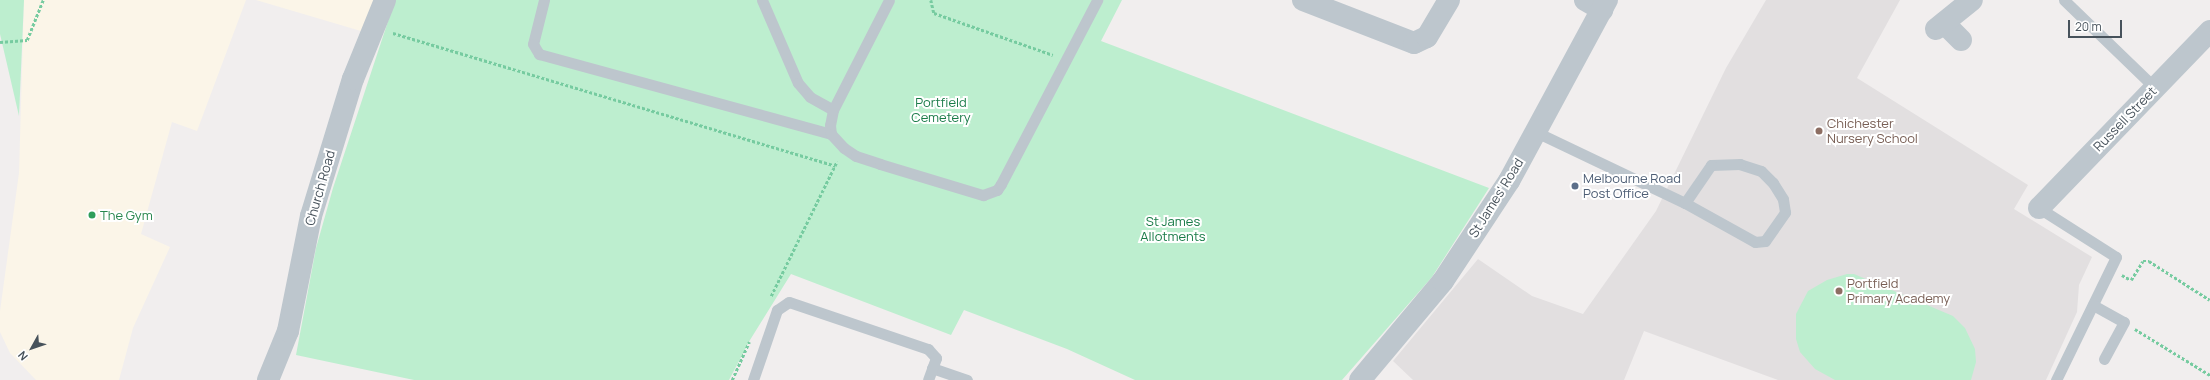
<!DOCTYPE html>
<html>
<head>
<meta charset="utf-8">
<style>
	body { margin:0 }
	#map { position:relative; width:2210px; height:380px; overflow:hidden; background:#f1eeee; font-family:Manrope,sans-serif }
	div>[style] { position:absolute }
	.commercial>* { inset:0; background:#fbf5e8 }
	.education>* { inset:0; background:#e2dfe0 }
	.green>* { inset:0; background:#bdeecf }
	.path>* { height:2.5px; margin-top:-1.25px; transform-origin:0; background:repeating-linear-gradient(90deg,#76cba0 0 3px,transparent 0 5px) }
	.service>* { height:11px; margin:-5.5px; padding:0 5.5px; transform-origin:5.5px; border-radius:5.5px; background:#bdc6cd }
	.minor>* { height:22px; margin:-11px; padding:0 11px; transform-origin:11px; border-radius:11px; background:#bdc6cd }
	.tertiary>* { height:22px; margin:-11px; padding:0 11px; transform-origin:11px; border-radius:11px; background:#bdc6cd }
	.dots>* { width:11px; height:11px; translate:-50% -50%; box-sizing:border-box; border:2px solid #fff; border-radius:50% }
	span { translate:-50% -50%; white-space:nowrap; text-align:center; line-height:1.15; -webkit-text-stroke:4px #fff; paint-order:stroke }
	.park-label { font-size:13px; color:#197b48 }
	.street-label { font-size:13px; color:#47525b }
	.education-label { font-size:13px; color:#785e54 }
	.left { translate:0 -50%; text-align:left }
	.service-label { font-size:13px; color:#4e5e75 }
	.leisure-label { font-size:13px; color:#27864d }
	.north { position:absolute; left:12px; top:328px; width:40px; height:40px; -webkit-text-stroke:3px #fff; paint-order:stroke; rotate:230deg; font-size:11px; font-weight:700; line-height:16px; text-align:center; color:#47525b }
	.north::after { content:''; display:block; margin:auto; width:14px; height:18px; background:#47525b; clip-path:polygon(50% 0,100% 100%,50% 72%,0 100%) }
	.scale { position:absolute; left:2068px; top:20px; width:54px; height:18px; box-sizing:border-box; border:2px solid #47525b; border-top:0; padding-left:5px; font-size:12px; line-height:14px; white-space:nowrap; color:#47525b; -webkit-text-stroke:3px #fff; paint-order:stroke }
</style>
</head>
<body>
<div id="map">
	<div class="commercial">
		<i style="clip-path:polygon(24px 0,246px 0,197px 131px,172px 122px,141px 234px,170px 247px,133px 328px,119px 380px,36px 380px,10px 353px,0 332px,0 311px,19px 173px)"></i>
		<i style="clip-path:polygon(256px 0,382px 0,371px 34px)"></i>
	</div>
	<div class="education">
		<i style="clip-path:polygon(1766px 0,1900px 0,1857px 78px,2028px 185px,2014px 209px,2092px 257px,2079px 285px,2077px 312px,2046px 380px,1778px 380px,1644px 331px,1624px 380px,1413px 380px,1393px 361px,1478px 259px,1532px 296px,1583px 314px,1656px 211px,1726px 68px)"></i>
	</div>
	<div class="green">
		<i style="clip-path:polygon(0 0,24px 0,19px 116px,0 34px)"></i>
		<i style="clip-path:polygon(395px 0,1122px 0,1101px 41px,1489px 188px,1432px 277px,1342px 380px,1135px 380px,1067px 349px,964px 310px,951px 335px,791px 274px,750px 340px,729px 380px,414px 380px,296px 355px,316px 248px,333px 188px)"></i>
		<i style="clip-path:polygon(1847px 274px,1854px 274px,1953px 316px,1965px 328px,1975px 349px,1976px 362px,1971px 380px,1835px 380px,1815px 369px,1800px 352px,1796px 339px,1796px 314px,1808px 291px,1827px 280px)"></i>
	</div>
	<div class="path">
		<i style="left:931px;top:0;width:13px;rotate:77deg"></i>
		<i style="left:934px;top:13px;width:126px;rotate:19.4deg"></i>
		<i style="left:393px;top:33px;width:462px;rotate:16.7deg"></i>
		<i style="left:0;top:42px;width:27px;rotate:-4deg"></i>
		<i style="left:27px;top:40px;width:43px;rotate:-68.2deg"></i>
		<i style="left:2122px;top:275px;width:10px;rotate:29deg"></i>
		<i style="left:2131px;top:280px;width:22px;rotate:-58deg"></i>
		<i style="left:2143px;top:261px;width:6px"></i>
		<i style="left:2149px;top:261px;width:72px;rotate:32.6deg"></i>
		<i style="left:771px;top:296px;width:150px;rotate:-63.9deg"></i>
		<i style="left:2135px;top:329px;width:88px;rotate:31.5deg"></i>
		<i style="left:732px;top:380px;width:42px;rotate:-65.9deg"></i>
	</div>
	<div class="service">
		<i style="left:544px;top:0;width:45px;rotate:104deg"></i>
		<i style="left:533px;top:44px;width:12px;rotate:59deg"></i>
		<i style="left:539px;top:54px;width:303px;rotate:15.3deg"></i>
		<i style="left:762px;top:0;width:90px;rotate:66.6deg"></i>
		<i style="left:798px;top:83px;width:18px;rotate:49deg"></i>
		<i style="left:810px;top:97px;width:26px;rotate:29deg"></i>
		<i style="left:833px;top:110px;width:15px;rotate:101deg"></i>
		<i style="left:830px;top:125px;width:9px;rotate:84deg"></i>
		<i style="left:831px;top:134px;width:19px;rotate:47deg"></i>
		<i style="left:844px;top:148px;width:14px;rotate:34deg"></i>
		<i style="left:856px;top:156px;width:25px;rotate:18deg"></i>
		<i style="left:880px;top:164px;width:108px;rotate:16.8deg"></i>
		<i style="left:983px;top:195px;width:15px;rotate:-20deg"></i>
		<i style="left:997px;top:190px;width:7px;rotate:-56deg"></i>
		<i style="left:1001px;top:184px;width:208px;rotate:-62.4deg"></i>
		<i style="left:2064px;top:0;width:127px;rotate:44deg"></i>
		<i style="left:833px;top:110px;width:123px;rotate:-63deg"></i>
		<i style="left:1536px;top:132px;width:165px;rotate:25.5deg"></i>
		<i style="left:1685px;top:203px;width:80px;rotate:29.1deg"></i>
		<i style="left:1755px;top:242px;width:10px;rotate:-6deg"></i>
		<i style="left:1765px;top:241px;width:35px;rotate:-55deg"></i>
		<i style="left:1785px;top:212px;width:13px;rotate:-99deg"></i>
		<i style="left:1783px;top:199px;width:19px;rotate:-122deg"></i>
		<i style="left:1773px;top:183px;width:17px;rotate:-135deg"></i>
		<i style="left:1761px;top:171px;width:22px;rotate:-162deg"></i>
		<i style="left:1740px;top:164px;width:29px;rotate:178deg"></i>
		<i style="left:1711px;top:165px;width:46px;rotate:124.4deg"></i>
		<i style="left:2039px;top:208px;width:91px;rotate:32.5deg"></i>
		<i style="left:2116px;top:257px;width:137px;rotate:116deg"></i>
		<i style="left:2093px;top:305px;width:35px;rotate:29deg"></i>
		<i style="left:2124px;top:322px;width:42px;rotate:118.4deg"></i>
		<i style="left:932px;top:368px;width:37px;rotate:19deg"></i>
		<i style="left:753px;top:380px;width:74px;rotate:-71.1deg"></i>
		<i style="left:777px;top:310px;width:14px;rotate:-34deg"></i>
		<i style="left:789px;top:302px;width:147px;rotate:18.7deg"></i>
		<i style="left:928px;top:349px;width:12px;rotate:48deg"></i>
		<i style="left:936px;top:358px;width:23px;rotate:110deg"></i>
	</div>
	<div class="minor">
		<i style="left:1303px;top:0;width:119px;rotate:21.2deg"></i>
		<i style="left:1414px;top:43px;width:14px;rotate:-25deg"></i>
		<i style="left:1427px;top:37px;width:43px;rotate:-59.3deg"></i>
		<i style="left:1585px;top:0;width:20px;rotate:30deg"></i>
		<i style="left:1944px;top:23px;width:24px;rotate:45deg"></i>
		<i style="left:1936px;top:29px;width:46px;rotate:-38.9deg"></i>
		<i style="left:2039px;top:208px;width:246px;rotate:-46deg"></i>
		<i style="left:268px;top:380px;width:53px;rotate:-67.8deg"></i>
		<i style="left:288px;top:331px;width:117px;rotate:-78.7deg"></i>
		<i style="left:311px;top:216px;width:143px;rotate:-73deg"></i>
		<i style="left:353px;top:79px;width:85px;rotate:-67.9deg"></i>
	</div>
	<div class="tertiary">
		<i style="left:1360px;top:380px;width:129px;rotate:-50deg"></i>
		<i style="left:1443px;top:281px;width:120px;rotate:-56.6deg"></i>
		<i style="left:1509px;top:181px;width:206px;rotate:-61.6deg"></i>
	</div>
	<div class="dots">
		<i style="left:1819px;top:131px;background:#8d6e63"></i>
		<i style="left:1575px;top:186px;background:#5c6f8a"></i>
		<i style="left:92px;top:215px;background:#2e9e5b"></i>
		<i style="left:1839px;top:291px;background:#8d6e63"></i>
	</div>
	<div class="park-label">
		<span style="left:941px;top:110px">Portfield<br>Cemetery</span>
		<span style="left:1173px;top:229px">St James<br>Allotments</span>
	</div>
	<div class="street-label">
		<span style="left:2125px;top:119px;rotate:-46deg">Russell Street</span>
		<span style="left:320px;top:188px;rotate:-74deg">Church Road</span>
		<span style="left:1496px;top:198px;rotate:-58deg">St James' Road</span>
	</div>
	<div class="education-label">
		<span class="left" style="left:1827px;top:131px">Chichester<br>Nursery School</span>
		<span class="left" style="left:1847px;top:291px">Portfield<br>Primary Academy</span>
	</div>
	<div class="service-label">
		<span class="left" style="left:1583px;top:186px">Melbourne Road<br>Post Office</span>
	</div>
	<div class="leisure-label">
		<span class="left" style="left:100px;top:215px">The Gym</span>
	</div>
	<div class="north">N</div>
	<div class="scale">20 m</div>
</div>
</body>
</html>
